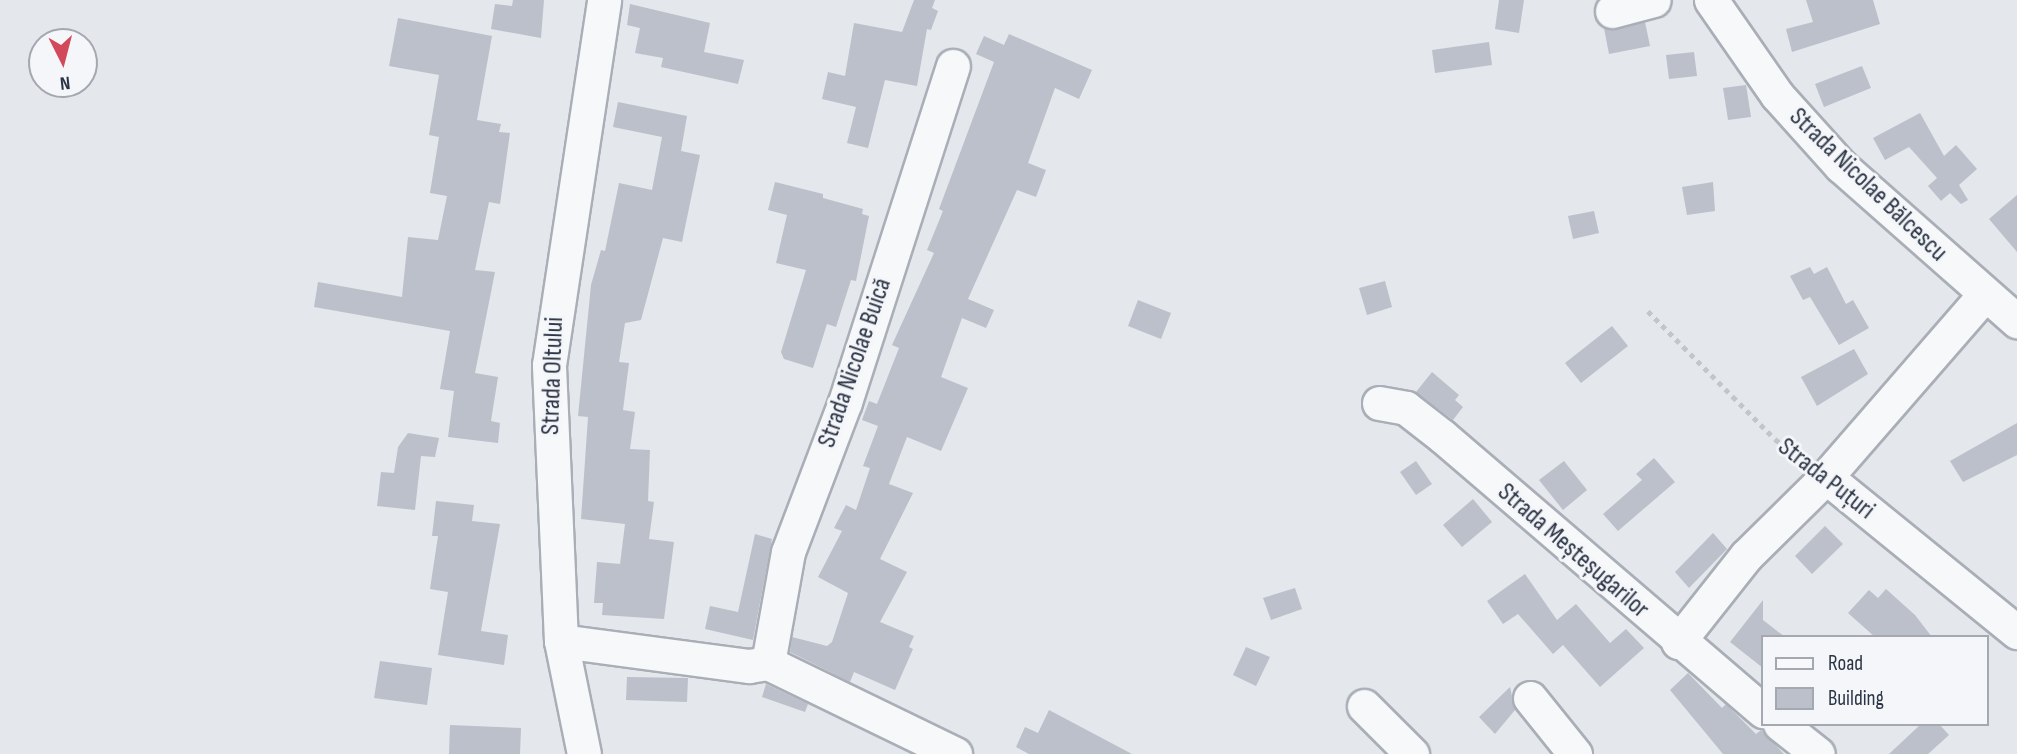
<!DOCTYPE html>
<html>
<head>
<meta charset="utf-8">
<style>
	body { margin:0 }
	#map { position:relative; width:2017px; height:754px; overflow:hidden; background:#e4e7ec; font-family:"Sofia Sans Condensed",sans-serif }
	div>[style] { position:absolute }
	.building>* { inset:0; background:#bbc0ca }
	.path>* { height:4.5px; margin-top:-2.25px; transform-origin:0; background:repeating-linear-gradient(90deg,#c2c5cb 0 5px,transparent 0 10px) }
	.roads { filter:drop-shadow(2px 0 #a9aeb7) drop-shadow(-2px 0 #a9aeb7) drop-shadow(0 2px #a9aeb7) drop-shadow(0 -2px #a9aeb7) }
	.minor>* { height:33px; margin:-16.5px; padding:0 16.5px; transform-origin:16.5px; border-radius:16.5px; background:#f7f8fa }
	span { translate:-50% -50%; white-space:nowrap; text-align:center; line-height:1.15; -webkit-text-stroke:6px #f4f6f9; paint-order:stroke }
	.street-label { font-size:26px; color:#2b3445 }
	.legend { position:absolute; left:1761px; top:635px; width:228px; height:91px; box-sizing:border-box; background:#f4f6f9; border:2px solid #a4a8b1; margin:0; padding:9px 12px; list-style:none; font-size:21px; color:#2b3445 }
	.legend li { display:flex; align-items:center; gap:14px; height:35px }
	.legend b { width:35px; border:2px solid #a4a8b1 }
	.north { position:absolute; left:28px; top:28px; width:70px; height:70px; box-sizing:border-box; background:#f4f6f9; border:2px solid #a4a8b1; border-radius:50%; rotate:174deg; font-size:19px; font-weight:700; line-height:28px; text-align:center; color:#2b3445 }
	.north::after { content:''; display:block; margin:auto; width:24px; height:32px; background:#d1495b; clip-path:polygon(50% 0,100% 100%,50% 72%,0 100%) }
</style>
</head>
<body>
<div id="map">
	<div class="building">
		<i style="clip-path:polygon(513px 0,544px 0,541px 38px,491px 29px,495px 4px,512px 6px)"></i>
		<i style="clip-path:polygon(914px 0,935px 0,932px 8px,938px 11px,931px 30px,927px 29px,917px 86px,885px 80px,868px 148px,847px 143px,856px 107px,822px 99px,828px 72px,845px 76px,854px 23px,902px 32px)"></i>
		<i style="clip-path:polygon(1499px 0,1524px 0,1519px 33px,1495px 29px)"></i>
		<i style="clip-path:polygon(1806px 0,1873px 0,1880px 24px,1792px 52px,1786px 29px,1813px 22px)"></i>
		<i style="clip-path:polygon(630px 4px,710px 23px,704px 52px,744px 60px,738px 84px,661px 67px,663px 58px,635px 53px,640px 28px,627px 25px)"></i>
		<i style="clip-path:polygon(398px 18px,492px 36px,477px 120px,501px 124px,499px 132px,510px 133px,500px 204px,489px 202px,475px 270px,495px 272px,475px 373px,498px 377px,491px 421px,500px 423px,498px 443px,448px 437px,454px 391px,440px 389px,450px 331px,314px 307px,318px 282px,402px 297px,408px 237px,438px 240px,447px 196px,430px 193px,439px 137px,429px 135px,439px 75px,389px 66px)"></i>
		<i style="clip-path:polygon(1645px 22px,1650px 46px,1609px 54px,1604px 28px)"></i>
		<i style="clip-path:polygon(1009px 34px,1092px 70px,1079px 99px,1055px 88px,1028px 163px,1046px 170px,1036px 197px,1017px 190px,968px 299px,994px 310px,986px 328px,962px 318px,941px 377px,968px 388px,941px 451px,907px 437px,889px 484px,913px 493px,880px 559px,907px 572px,880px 622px,914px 636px,909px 647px,913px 649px,895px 690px,854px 672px,850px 682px,790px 652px,792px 637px,827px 646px,832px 642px,848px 593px,818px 577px,842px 531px,834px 528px,846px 505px,856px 510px,870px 468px,863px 466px,878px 426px,862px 420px,869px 401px,877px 404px,899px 348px,892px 345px,934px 253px,927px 250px,943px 211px,939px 209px,994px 62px,976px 54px,984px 36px,1004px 45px)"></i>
		<i style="clip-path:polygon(1489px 42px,1492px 65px,1435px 73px,1432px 50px)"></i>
		<i style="clip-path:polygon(1694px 52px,1697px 76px,1669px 79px,1666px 55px)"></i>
		<i style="clip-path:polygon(1862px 66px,1871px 88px,1824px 107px,1815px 84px)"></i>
		<i style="clip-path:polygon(1746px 85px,1751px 117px,1728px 120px,1723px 88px)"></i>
		<i style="clip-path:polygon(618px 102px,687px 116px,681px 151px,700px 155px,682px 242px,663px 238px,641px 320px,625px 323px,619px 362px,629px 363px,623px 410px,635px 412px,630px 449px,650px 450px,648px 501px,654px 502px,649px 539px,674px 542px,664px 619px,602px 615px,603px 603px,594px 603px,597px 562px,620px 564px,625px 524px,581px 519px,588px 417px,578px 416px,591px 285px,601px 250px,605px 251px,619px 183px,652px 190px,662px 137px,613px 127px)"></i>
		<i style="clip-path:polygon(1920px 113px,1944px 156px,1956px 145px,1977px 169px,1959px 185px,1968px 200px,1961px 204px,1950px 193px,1941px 201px,1928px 186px,1937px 178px,1909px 147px,1885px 160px,1873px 138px)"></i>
		<i style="clip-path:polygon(775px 182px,823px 194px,823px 198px,863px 209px,862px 214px,869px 216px,856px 281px,851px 280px,836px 327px,827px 324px,813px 368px,784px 359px,781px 352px,806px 270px,776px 263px,787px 215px,768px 210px)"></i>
		<i style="clip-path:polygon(1713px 182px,1715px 211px,1687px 215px,1682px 187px)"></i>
		<i style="clip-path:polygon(2017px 195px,2017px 252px,1989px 219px)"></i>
		<i style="clip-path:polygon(1594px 211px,1599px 233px,1573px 239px,1568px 216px)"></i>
		<i style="clip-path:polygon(1810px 267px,1814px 274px,1827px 267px,1846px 304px,1853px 300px,1869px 328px,1839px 345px,1810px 297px,1803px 300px,1790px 276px)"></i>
		<i style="clip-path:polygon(1385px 281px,1392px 307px,1367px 315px,1359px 288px)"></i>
		<i style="clip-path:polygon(1138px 300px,1171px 313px,1161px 339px,1128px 326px)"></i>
		<i style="clip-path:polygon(1612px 326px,1628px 346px,1581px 383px,1565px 363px)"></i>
		<i style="clip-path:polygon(1854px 349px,1868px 374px,1817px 406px,1801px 377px)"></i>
		<i style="clip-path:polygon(1432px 372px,1459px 395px,1455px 400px,1463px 407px,1453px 420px,1416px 392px)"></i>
		<i style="clip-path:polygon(2017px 423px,2017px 455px,1963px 482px,1950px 461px)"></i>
		<i style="clip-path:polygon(408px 433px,439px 438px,435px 457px,421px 456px,415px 510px,377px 506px,381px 472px,394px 473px,398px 447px)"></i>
		<i style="clip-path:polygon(1654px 458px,1675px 482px,1618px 531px,1603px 514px,1642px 480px,1636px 474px)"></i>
		<i style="clip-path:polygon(1416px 461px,1432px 484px,1416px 495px,1400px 472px)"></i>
		<i style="clip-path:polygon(1564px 461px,1587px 490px,1563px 510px,1539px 480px)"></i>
		<i style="clip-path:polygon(1473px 499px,1492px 522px,1462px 547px,1443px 525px)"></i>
		<i style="clip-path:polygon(436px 501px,474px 505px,472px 521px,500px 524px,481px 631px,508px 635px,504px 665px,438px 655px,448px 592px,430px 589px,438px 536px,432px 536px)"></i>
		<i style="clip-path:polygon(1825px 526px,1843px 544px,1812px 574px,1795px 556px)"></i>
		<i style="clip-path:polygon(1713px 533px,1727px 549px,1689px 588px,1675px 572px)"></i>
		<i style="clip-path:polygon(755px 534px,772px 539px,753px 640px,705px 629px,710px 606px,738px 612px)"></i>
		<i style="clip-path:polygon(1525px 574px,1557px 620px,1576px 604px,1610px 643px,1626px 629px,1644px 648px,1600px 687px,1563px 645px,1553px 654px,1518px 614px,1503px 624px,1487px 601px)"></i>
		<i style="clip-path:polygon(1295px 588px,1302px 609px,1271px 620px,1263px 598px)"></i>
		<i style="clip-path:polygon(1886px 589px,1915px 615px,1932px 637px,1875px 637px,1848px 613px,1869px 590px,1878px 598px)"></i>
		<i style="clip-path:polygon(1763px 600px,1763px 620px,1785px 637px,1763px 637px,1763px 668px,1730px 642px)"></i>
		<i style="clip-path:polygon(1246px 647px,1270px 657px,1256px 686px,1233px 675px)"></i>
		<i style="clip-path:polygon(380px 661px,432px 668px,427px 705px,374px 698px)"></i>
		<i style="clip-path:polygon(1688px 673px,1722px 708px,1726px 704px,1756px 734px,1761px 730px,1784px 754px,1723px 754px,1670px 690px)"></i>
		<i style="clip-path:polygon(627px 677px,688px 678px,687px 702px,626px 700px)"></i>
		<i style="clip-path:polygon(766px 684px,808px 704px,805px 712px,762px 697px)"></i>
		<i style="clip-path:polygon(1510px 687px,1515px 710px,1495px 734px,1479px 717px)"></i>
		<i style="clip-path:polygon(1049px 710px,1132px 754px,1029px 754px,1016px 747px,1025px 727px,1038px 733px)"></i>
		<i style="clip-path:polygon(1921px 724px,1939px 724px,1949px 735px,1928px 754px,1889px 754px)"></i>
		<i style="clip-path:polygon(450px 725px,521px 728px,520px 754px,449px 754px)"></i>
	</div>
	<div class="path">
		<i style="left:1648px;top:311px;width:180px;rotate:45.2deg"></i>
		<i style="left:1775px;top:439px;width:36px;rotate:37deg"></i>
	</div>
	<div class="roads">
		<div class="minor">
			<i style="left:1711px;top:0;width:116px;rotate:55.2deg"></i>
			<i style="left:1777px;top:95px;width:96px;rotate:48deg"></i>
			<i style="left:1841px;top:166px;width:235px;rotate:41.4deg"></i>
			<i style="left:1612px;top:11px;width:43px;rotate:-14.7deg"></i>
			<i style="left:1379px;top:403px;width:27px;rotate:10deg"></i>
			<i style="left:1406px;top:408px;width:46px;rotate:37.9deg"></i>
			<i style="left:1442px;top:436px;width:423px;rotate:40.6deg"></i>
			<i style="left:1826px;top:477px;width:246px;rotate:39.1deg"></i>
			<i style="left:561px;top:641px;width:190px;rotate:7.6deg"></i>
			<i style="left:749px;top:666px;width:19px;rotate:-9deg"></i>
			<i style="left:768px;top:663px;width:208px;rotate:25.9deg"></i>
			<i style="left:1678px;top:642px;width:110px;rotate:-51.7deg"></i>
			<i style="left:1746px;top:556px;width:112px;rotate:-44.6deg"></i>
			<i style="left:1826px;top:477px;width:241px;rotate:-49deg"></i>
			<i style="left:768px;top:663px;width:113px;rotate:-79.8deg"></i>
			<i style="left:788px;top:552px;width:160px;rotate:-69.2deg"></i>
			<i style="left:845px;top:402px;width:353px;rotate:-72.2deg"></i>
			<i style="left:1530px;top:698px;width:72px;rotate:51.2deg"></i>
			<i style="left:1364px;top:706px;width:68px;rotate:45deg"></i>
			<i style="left:1780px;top:724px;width:48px;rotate:38.3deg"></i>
			<i style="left:584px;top:754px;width:115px;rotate:-101.5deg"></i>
			<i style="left:561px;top:641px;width:276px;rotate:-92.5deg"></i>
			<i style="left:549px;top:365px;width:369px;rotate:-81.4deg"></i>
		</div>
	</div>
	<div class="street-label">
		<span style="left:1868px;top:185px;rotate:44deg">Strada Nicolae Bălcescu</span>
		<span style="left:855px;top:363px;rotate:-71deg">Strada Nicolae Buică</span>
		<span style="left:553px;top:376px;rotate:-88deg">Strada Oltului</span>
		<span style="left:1826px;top:479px;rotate:38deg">Strada Puțuri</span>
		<span style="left:1573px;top:551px;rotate:41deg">Strada Meșteșugarilor</span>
	</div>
	<ul class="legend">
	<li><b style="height:9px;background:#f7f8fa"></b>Road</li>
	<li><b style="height:19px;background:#bbc0ca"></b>Building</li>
	</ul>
	<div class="north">N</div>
</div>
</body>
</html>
